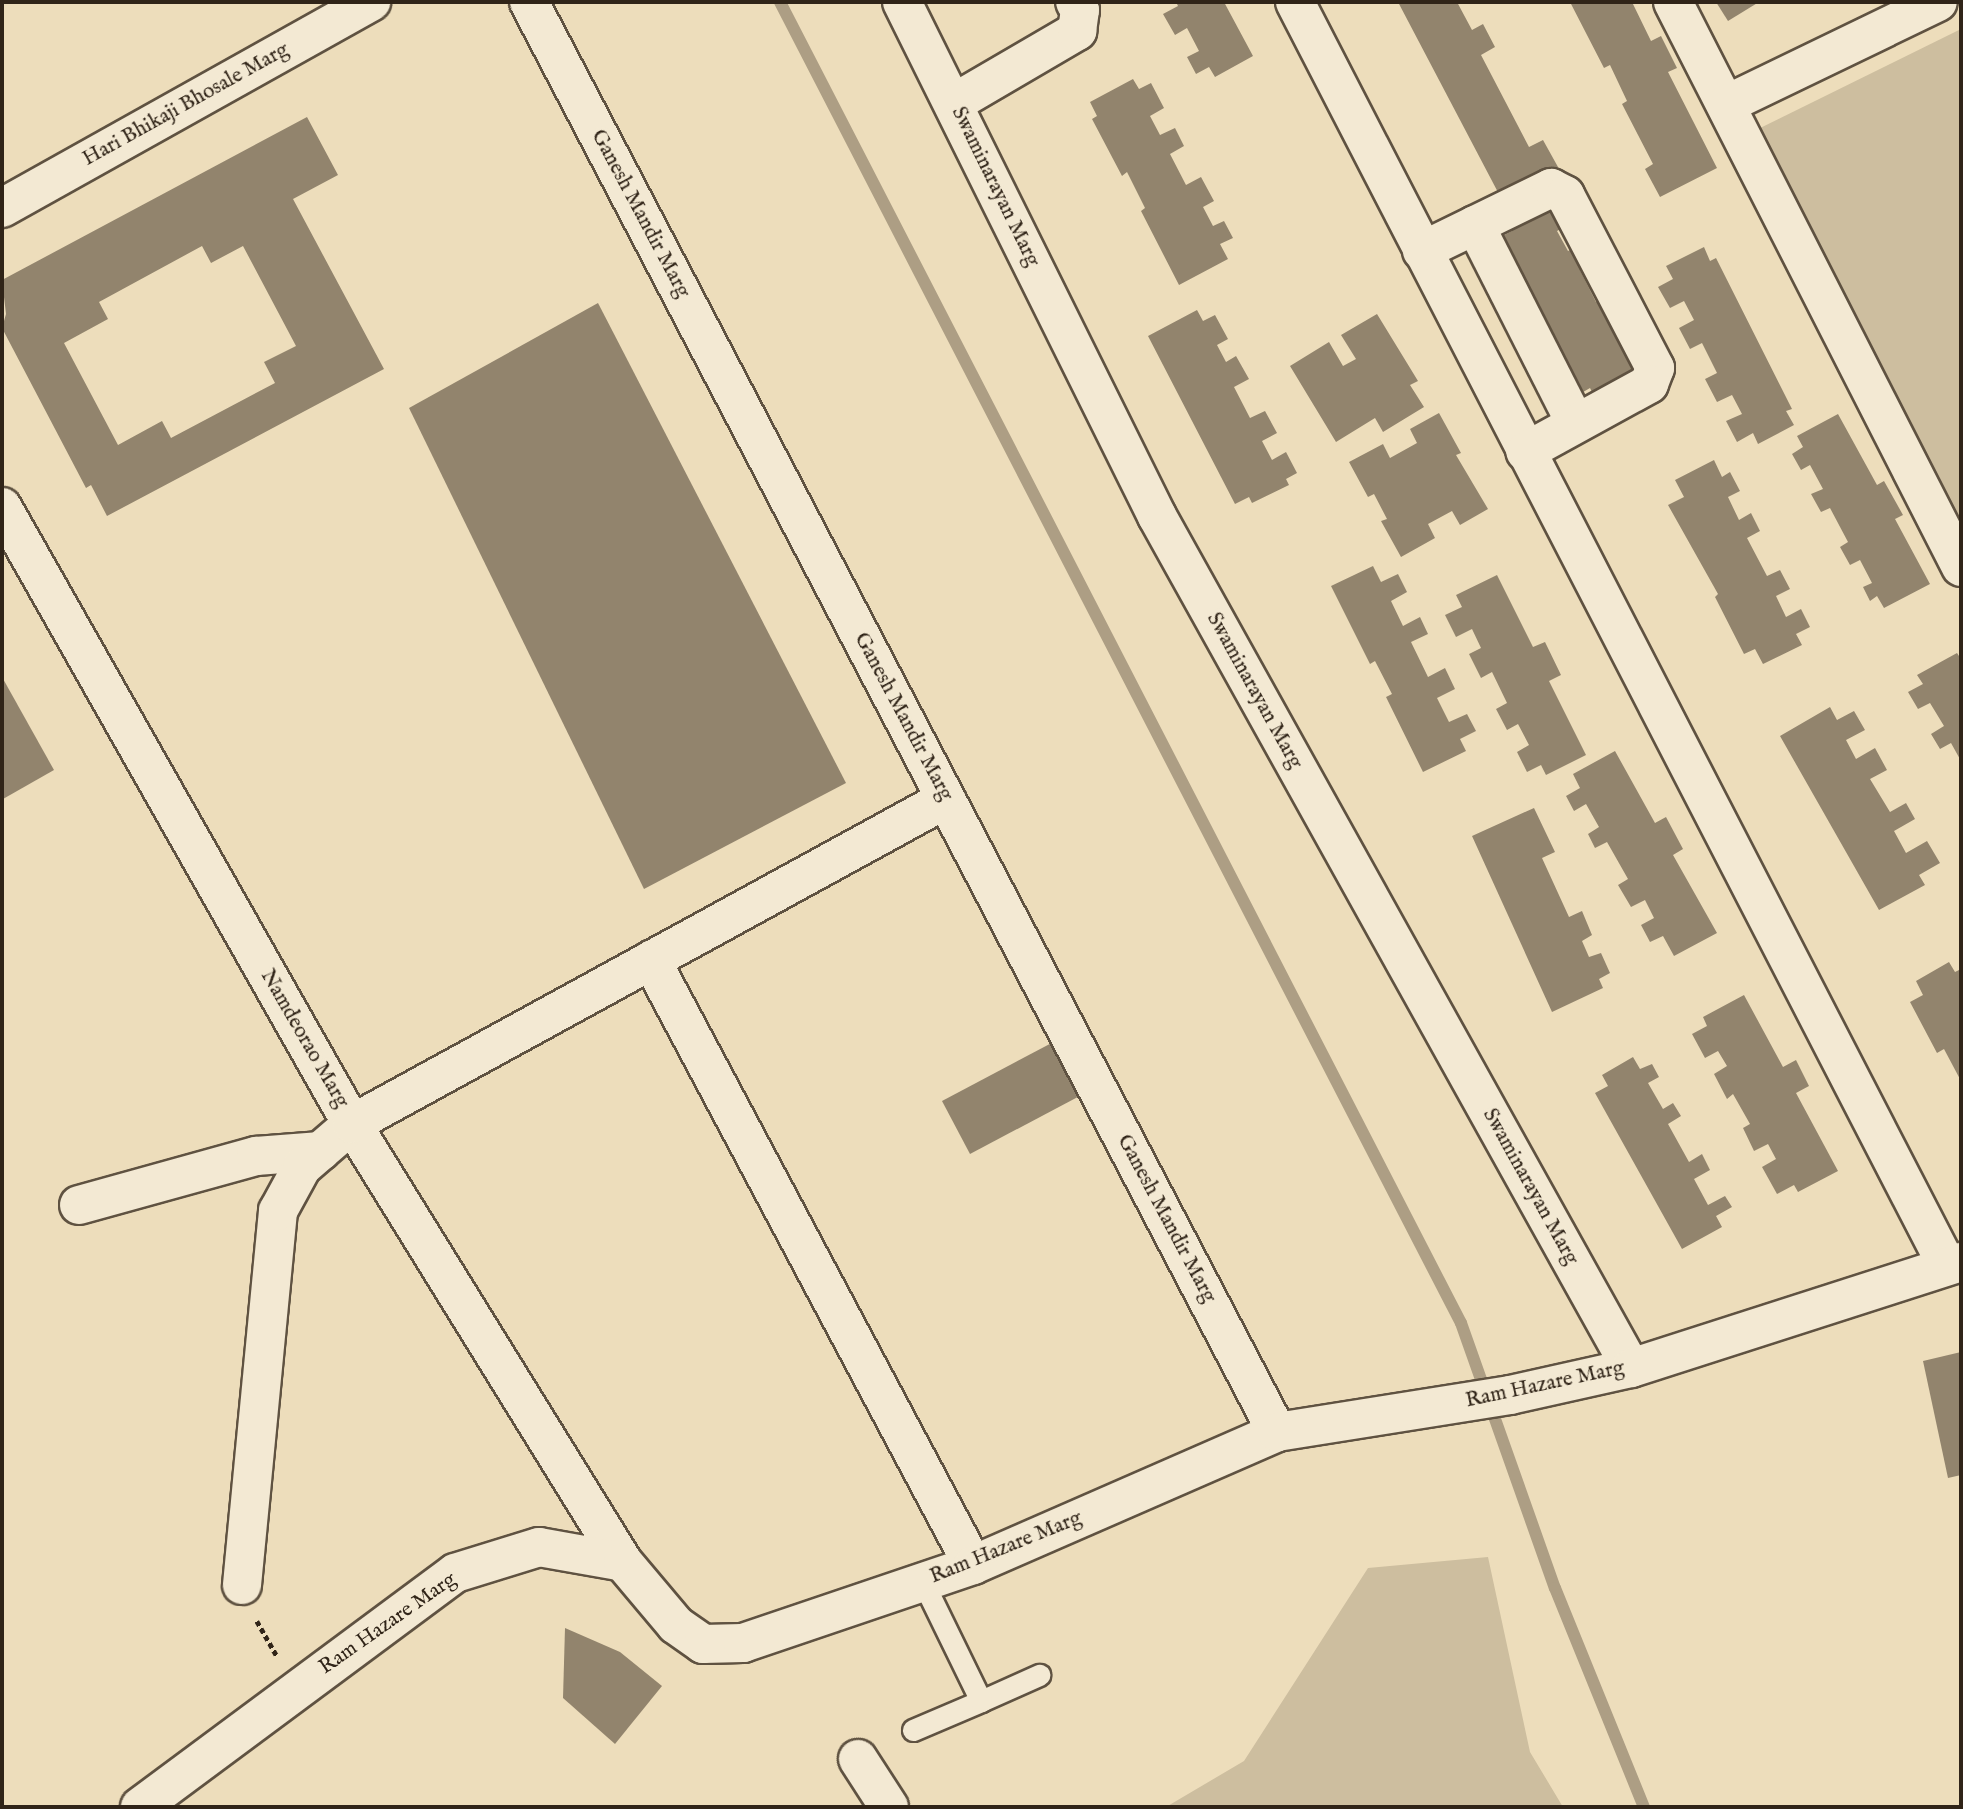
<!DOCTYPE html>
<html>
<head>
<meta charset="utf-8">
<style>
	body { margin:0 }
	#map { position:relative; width:1963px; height:1809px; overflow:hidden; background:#edddbb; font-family:"IM FELL English",serif }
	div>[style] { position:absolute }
	.green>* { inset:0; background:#cdbe9f }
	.stream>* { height:12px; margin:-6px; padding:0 6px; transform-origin:6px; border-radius:6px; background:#ad9e84 }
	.building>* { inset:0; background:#92846d }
	.path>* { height:4.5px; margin-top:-2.25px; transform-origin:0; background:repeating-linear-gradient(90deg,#302418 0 5px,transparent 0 8.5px) }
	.roads { filter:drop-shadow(2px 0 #5f5241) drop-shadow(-2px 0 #5f5241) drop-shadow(0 2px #5f5241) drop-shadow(0 -2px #5f5241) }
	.lane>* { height:21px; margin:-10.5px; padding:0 10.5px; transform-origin:10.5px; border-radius:10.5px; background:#f3e9d3 }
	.street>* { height:38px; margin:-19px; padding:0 19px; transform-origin:19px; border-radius:19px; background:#f3e9d3 }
	.secondary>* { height:38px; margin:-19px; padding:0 19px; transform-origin:19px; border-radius:19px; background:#f3e9d3 }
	span { translate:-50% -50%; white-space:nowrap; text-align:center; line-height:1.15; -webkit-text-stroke:6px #f3e9d3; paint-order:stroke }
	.street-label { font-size:21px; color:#302418 }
	.frame { position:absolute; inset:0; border:4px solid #302418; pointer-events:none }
</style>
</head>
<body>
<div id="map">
	<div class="green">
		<i style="clip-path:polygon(1961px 29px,1961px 551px,1750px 133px)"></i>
		<i style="clip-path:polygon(1488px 1557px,1530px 1752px,1563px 1807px,1166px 1807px,1244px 1761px,1368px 1568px)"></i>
	</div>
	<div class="stream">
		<i style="left:780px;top:2px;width:1486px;rotate:62.73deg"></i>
		<i style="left:1461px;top:1323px;width:281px;rotate:70.5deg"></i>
		<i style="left:1555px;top:1588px;width:236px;rotate:67.9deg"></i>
	</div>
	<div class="building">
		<i style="clip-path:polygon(1176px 2px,1224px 2px,1253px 56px,1215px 77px,1209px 67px,1196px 74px,1187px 57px,1199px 51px,1187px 28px,1175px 35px,1163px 14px,1178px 6px)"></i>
		<i style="clip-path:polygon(1398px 2px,1457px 2px,1472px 30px,1483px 24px,1495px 47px,1481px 55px,1529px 147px,1543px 140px,1558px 167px,1501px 198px)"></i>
		<i style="clip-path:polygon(1570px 2px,1632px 2px,1651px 41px,1661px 36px,1677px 68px,1668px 72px,1717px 168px,1660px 197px,1645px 169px,1653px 164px,1622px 104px,1627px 101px,1610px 65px,1604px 68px)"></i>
		<i style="clip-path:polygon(1716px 2px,1759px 2px,1728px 21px)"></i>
		<i style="clip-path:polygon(1133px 79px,1139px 89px,1151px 83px,1164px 108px,1150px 116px,1160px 135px,1175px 128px,1184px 146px,1170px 154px,1186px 185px,1201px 177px,1214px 201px,1203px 207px,1213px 226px,1224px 221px,1233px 238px,1220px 244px,1228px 259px,1179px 285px,1141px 211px,1145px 208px,1127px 172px,1122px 176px,1092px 119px,1097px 116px,1090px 102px)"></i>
		<i style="clip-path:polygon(evenodd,307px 117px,338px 175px,293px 199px,384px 369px,107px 516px,91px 485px,86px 488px,2px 328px,6px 314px,2px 280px,307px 117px,202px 246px,211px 263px,243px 246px,296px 346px,264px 362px,275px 383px,171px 438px,162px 421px,118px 445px,64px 343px,108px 319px,99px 302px,202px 246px)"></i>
		<i style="clip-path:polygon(1560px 204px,1570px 224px,1557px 231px,1568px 251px,1580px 245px,1591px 265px,1580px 270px,1596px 302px,1607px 296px,1622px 324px,1612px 329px,1623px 351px,1633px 346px,1644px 366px,1596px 400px,1590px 388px,1578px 395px,1497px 239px,1512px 231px,1507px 221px)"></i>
		<i style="clip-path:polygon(1704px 247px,1710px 261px,1716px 258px,1792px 409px,1786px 411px,1794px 425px,1758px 444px,1753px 433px,1737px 442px,1726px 421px,1742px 414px,1732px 395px,1717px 402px,1705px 379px,1717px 373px,1702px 343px,1690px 349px,1679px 328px,1694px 320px,1684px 301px,1670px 308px,1658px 287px,1673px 279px,1666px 266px)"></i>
		<i style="clip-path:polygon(598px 303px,846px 783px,644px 889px,409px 408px)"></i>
		<i style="clip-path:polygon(1197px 310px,1203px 321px,1215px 315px,1228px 339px,1217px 345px,1226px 362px,1236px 356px,1249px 379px,1234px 387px,1250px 418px,1265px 411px,1277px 433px,1262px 441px,1272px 460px,1286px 452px,1297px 473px,1286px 479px,1289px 485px,1252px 503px,1249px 497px,1235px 504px,1148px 336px)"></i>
		<i style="clip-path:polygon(1377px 314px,1418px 381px,1410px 385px,1424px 407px,1383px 432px,1375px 418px,1336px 442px,1290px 366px,1329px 342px,1343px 366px,1356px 359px,1341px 335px)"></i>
		<i style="clip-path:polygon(1439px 413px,1461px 453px,1456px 455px,1488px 509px,1460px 525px,1452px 511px,1428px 524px,1435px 538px,1401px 557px,1381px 521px,1387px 519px,1374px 494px,1368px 497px,1349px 462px,1383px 444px,1390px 458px,1417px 443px,1410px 429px)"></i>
		<i style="clip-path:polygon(1838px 414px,1877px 485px,1884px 481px,1903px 515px,1895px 519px,1930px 584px,1884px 608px,1877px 596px,1870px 601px,1863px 587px,1872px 583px,1860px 560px,1850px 565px,1840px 547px,1848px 542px,1830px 508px,1821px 512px,1811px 494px,1823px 489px,1810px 465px,1801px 470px,1792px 454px,1803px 447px,1797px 436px)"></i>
		<i style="clip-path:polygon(1714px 460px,1722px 477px,1730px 472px,1740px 491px,1728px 497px,1739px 520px,1751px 513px,1760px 531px,1747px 538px,1767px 576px,1780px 570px,1790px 589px,1776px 596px,1786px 617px,1801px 609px,1810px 627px,1796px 634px,1802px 645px,1763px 664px,1755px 649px,1744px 654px,1715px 597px,1718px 594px,1668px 505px,1684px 497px,1675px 480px)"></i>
		<i style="clip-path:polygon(1373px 566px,1381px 582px,1398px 574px,1407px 592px,1391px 601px,1403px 626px,1420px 617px,1428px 634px,1411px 642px,1428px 677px,1445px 668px,1455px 689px,1437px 698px,1449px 722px,1467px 714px,1476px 731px,1460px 739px,1466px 751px,1423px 772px,1386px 697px,1392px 694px,1375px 661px,1370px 664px,1331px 586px)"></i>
		<i style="clip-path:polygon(1497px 575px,1533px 647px,1545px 642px,1561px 675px,1549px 681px,1586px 755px,1546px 775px,1541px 765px,1527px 772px,1517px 752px,1529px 745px,1518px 724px,1507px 730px,1496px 709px,1507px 703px,1492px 672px,1481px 678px,1469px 654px,1481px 648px,1472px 629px,1456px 637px,1445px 615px,1462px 607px,1456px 595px)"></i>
		<i style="clip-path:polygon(1957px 653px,1961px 659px,1961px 761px,1951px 743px,1940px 749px,1931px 734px,1944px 726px,1930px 703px,1918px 709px,1908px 692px,1923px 684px,1917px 675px)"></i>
		<i style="clip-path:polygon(2px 677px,54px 770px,3px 799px,2px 797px)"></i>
		<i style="clip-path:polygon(1830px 707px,1837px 720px,1854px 711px,1865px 730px,1846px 740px,1856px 759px,1875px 748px,1887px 770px,1870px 779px,1890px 812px,1906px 803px,1915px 819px,1894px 831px,1906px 853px,1927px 841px,1940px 863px,1919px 875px,1925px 885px,1879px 910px,1780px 736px)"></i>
		<i style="clip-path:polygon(1615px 751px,1655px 823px,1666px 817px,1683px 849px,1673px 855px,1717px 933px,1674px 956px,1663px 936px,1650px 942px,1641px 925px,1654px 918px,1645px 900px,1631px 907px,1618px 885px,1628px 879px,1607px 842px,1595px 848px,1588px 834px,1599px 827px,1586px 804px,1574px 811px,1566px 796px,1580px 788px,1573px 774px)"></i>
		<i style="clip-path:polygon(1534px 808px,1555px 852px,1542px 858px,1569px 917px,1582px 911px,1592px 935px,1582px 941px,1589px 957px,1601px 953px,1610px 973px,1599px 979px,1603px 988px,1552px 1012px,1472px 836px)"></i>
		<i style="clip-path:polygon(1949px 962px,1955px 972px,1961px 969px,1961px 1081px,1944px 1049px,1937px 1053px,1910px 1002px,1923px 995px,1916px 981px)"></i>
		<i style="clip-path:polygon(1744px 995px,1783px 1067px,1796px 1060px,1809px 1086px,1796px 1093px,1838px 1171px,1798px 1192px,1794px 1185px,1777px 1194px,1762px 1167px,1776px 1159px,1768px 1144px,1754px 1151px,1743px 1128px,1750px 1124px,1733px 1094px,1727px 1099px,1714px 1074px,1727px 1066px,1718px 1051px,1705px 1058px,1692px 1034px,1707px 1026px,1703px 1017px)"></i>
		<i style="clip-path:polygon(1063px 1037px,1091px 1090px,970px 1154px,942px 1101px)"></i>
		<i style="clip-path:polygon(1633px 1057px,1640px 1069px,1652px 1064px,1659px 1077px,1648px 1083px,1663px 1109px,1673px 1103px,1681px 1116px,1668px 1124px,1689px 1162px,1702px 1154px,1710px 1170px,1694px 1179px,1708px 1205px,1725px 1196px,1732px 1207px,1716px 1216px,1722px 1227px,1682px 1249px,1595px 1093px,1608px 1086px,1602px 1075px)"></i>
		<i style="clip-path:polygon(1961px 1352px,1961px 1475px,1948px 1478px,1923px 1361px)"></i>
		<i style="clip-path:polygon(565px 1628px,620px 1652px,662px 1686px,615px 1744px,563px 1698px)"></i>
	</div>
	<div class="path">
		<i style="left:257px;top:1621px;width:40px;rotate:60.3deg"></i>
	</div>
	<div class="roads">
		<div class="lane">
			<i style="left:981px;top:1701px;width:64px;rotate:-24.1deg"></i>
			<i style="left:913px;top:1730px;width:74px;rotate:-23.1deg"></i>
			<i style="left:981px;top:1701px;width:132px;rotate:-116deg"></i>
		</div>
		<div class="street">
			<i style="left:902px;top:2px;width:574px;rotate:63.61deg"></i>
			<i style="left:1157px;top:516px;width:975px;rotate:60.91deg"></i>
			<i style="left:1295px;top:2px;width:1422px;rotate:62.71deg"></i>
			<i style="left:1673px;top:2px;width:634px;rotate:62.99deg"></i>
			<i style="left:954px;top:103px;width:143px;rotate:-30.3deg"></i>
			<i style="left:1077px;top:31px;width:21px;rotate:-82deg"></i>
			<i style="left:1080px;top:10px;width:9px;rotate:-122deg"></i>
			<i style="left:1727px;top:104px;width:234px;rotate:-25.8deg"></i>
			<i style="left:2px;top:208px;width:423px;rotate:-29.2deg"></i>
			<i style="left:1475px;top:225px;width:221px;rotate:63.1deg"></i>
			<i style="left:1422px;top:251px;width:144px;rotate:-26deg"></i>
			<i style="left:1551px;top:188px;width:16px;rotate:27deg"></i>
			<i style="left:1565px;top:195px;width:195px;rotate:62.5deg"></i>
			<i style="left:1655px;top:368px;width:17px;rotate:111deg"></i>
			<i style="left:1649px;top:384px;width:141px;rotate:151.3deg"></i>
			<i style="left:2px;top:507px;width:709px;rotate:60.44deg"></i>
			<i style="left:352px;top:1124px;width:515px;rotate:58.25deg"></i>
			<i style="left:651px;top:960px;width:685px;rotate:61.98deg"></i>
			<i style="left:79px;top:1205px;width:184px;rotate:-15.5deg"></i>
			<i style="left:256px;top:1156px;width:65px;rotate:-4.4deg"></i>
			<i style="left:242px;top:1585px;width:376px;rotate:-84.5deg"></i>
			<i style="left:278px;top:1211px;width:50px;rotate:-61.4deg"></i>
			<i style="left:302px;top:1167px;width:66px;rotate:-40.7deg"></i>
			<i style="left:352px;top:1124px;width:677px;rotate:-28.68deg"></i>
			<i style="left:858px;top:1759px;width:57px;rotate:57.1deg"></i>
			<i style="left:140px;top:1807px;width:392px;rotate:-36.6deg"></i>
			<i style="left:455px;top:1573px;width:88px;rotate:-17.2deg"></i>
			<i style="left:539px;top:1547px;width:85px;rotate:10.1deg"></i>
			<i style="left:623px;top:1562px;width:82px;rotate:49.9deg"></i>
			<i style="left:676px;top:1625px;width:33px;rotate:35deg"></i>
			<i style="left:703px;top:1644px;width:40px;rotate:-1.4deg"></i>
			<i style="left:743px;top:1643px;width:243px;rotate:-18.7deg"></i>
			<i style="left:973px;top:1565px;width:332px;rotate:-23.6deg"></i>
		</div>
		<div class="secondary">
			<i style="left:529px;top:2px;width:1614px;rotate:62.39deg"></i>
			<i style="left:1277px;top:1432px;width:236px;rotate:-9deg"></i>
			<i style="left:1510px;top:1395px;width:124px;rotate:-12.6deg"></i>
			<i style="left:1631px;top:1368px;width:347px;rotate:-17.8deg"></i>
		</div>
	</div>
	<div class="street-label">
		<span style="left:186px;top:105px;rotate:-29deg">Hari Bhikaji Bhosale Marg</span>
		<span style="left:995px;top:187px;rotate:64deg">Swaminarayan Marg</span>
		<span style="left:640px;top:214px;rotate:62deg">Ganesh Mandir Marg</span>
		<span style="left:1254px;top:691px;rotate:61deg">Swaminarayan Marg</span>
		<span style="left:903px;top:717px;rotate:62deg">Ganesh Mandir Marg</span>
		<span style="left:304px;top:1039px;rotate:60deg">Namdeorao Marg</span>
		<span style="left:1530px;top:1187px;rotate:61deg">Swaminarayan Marg</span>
		<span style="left:1166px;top:1219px;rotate:62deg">Ganesh Mandir Marg</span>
		<span style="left:1545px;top:1385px;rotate:-12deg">Ram Hazare Marg</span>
		<span style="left:1006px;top:1548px;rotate:-22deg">Ram Hazare Marg</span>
		<span style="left:388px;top:1624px;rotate:-35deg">Ram Hazare Marg</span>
	</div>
	<div class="frame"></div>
</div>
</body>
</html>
